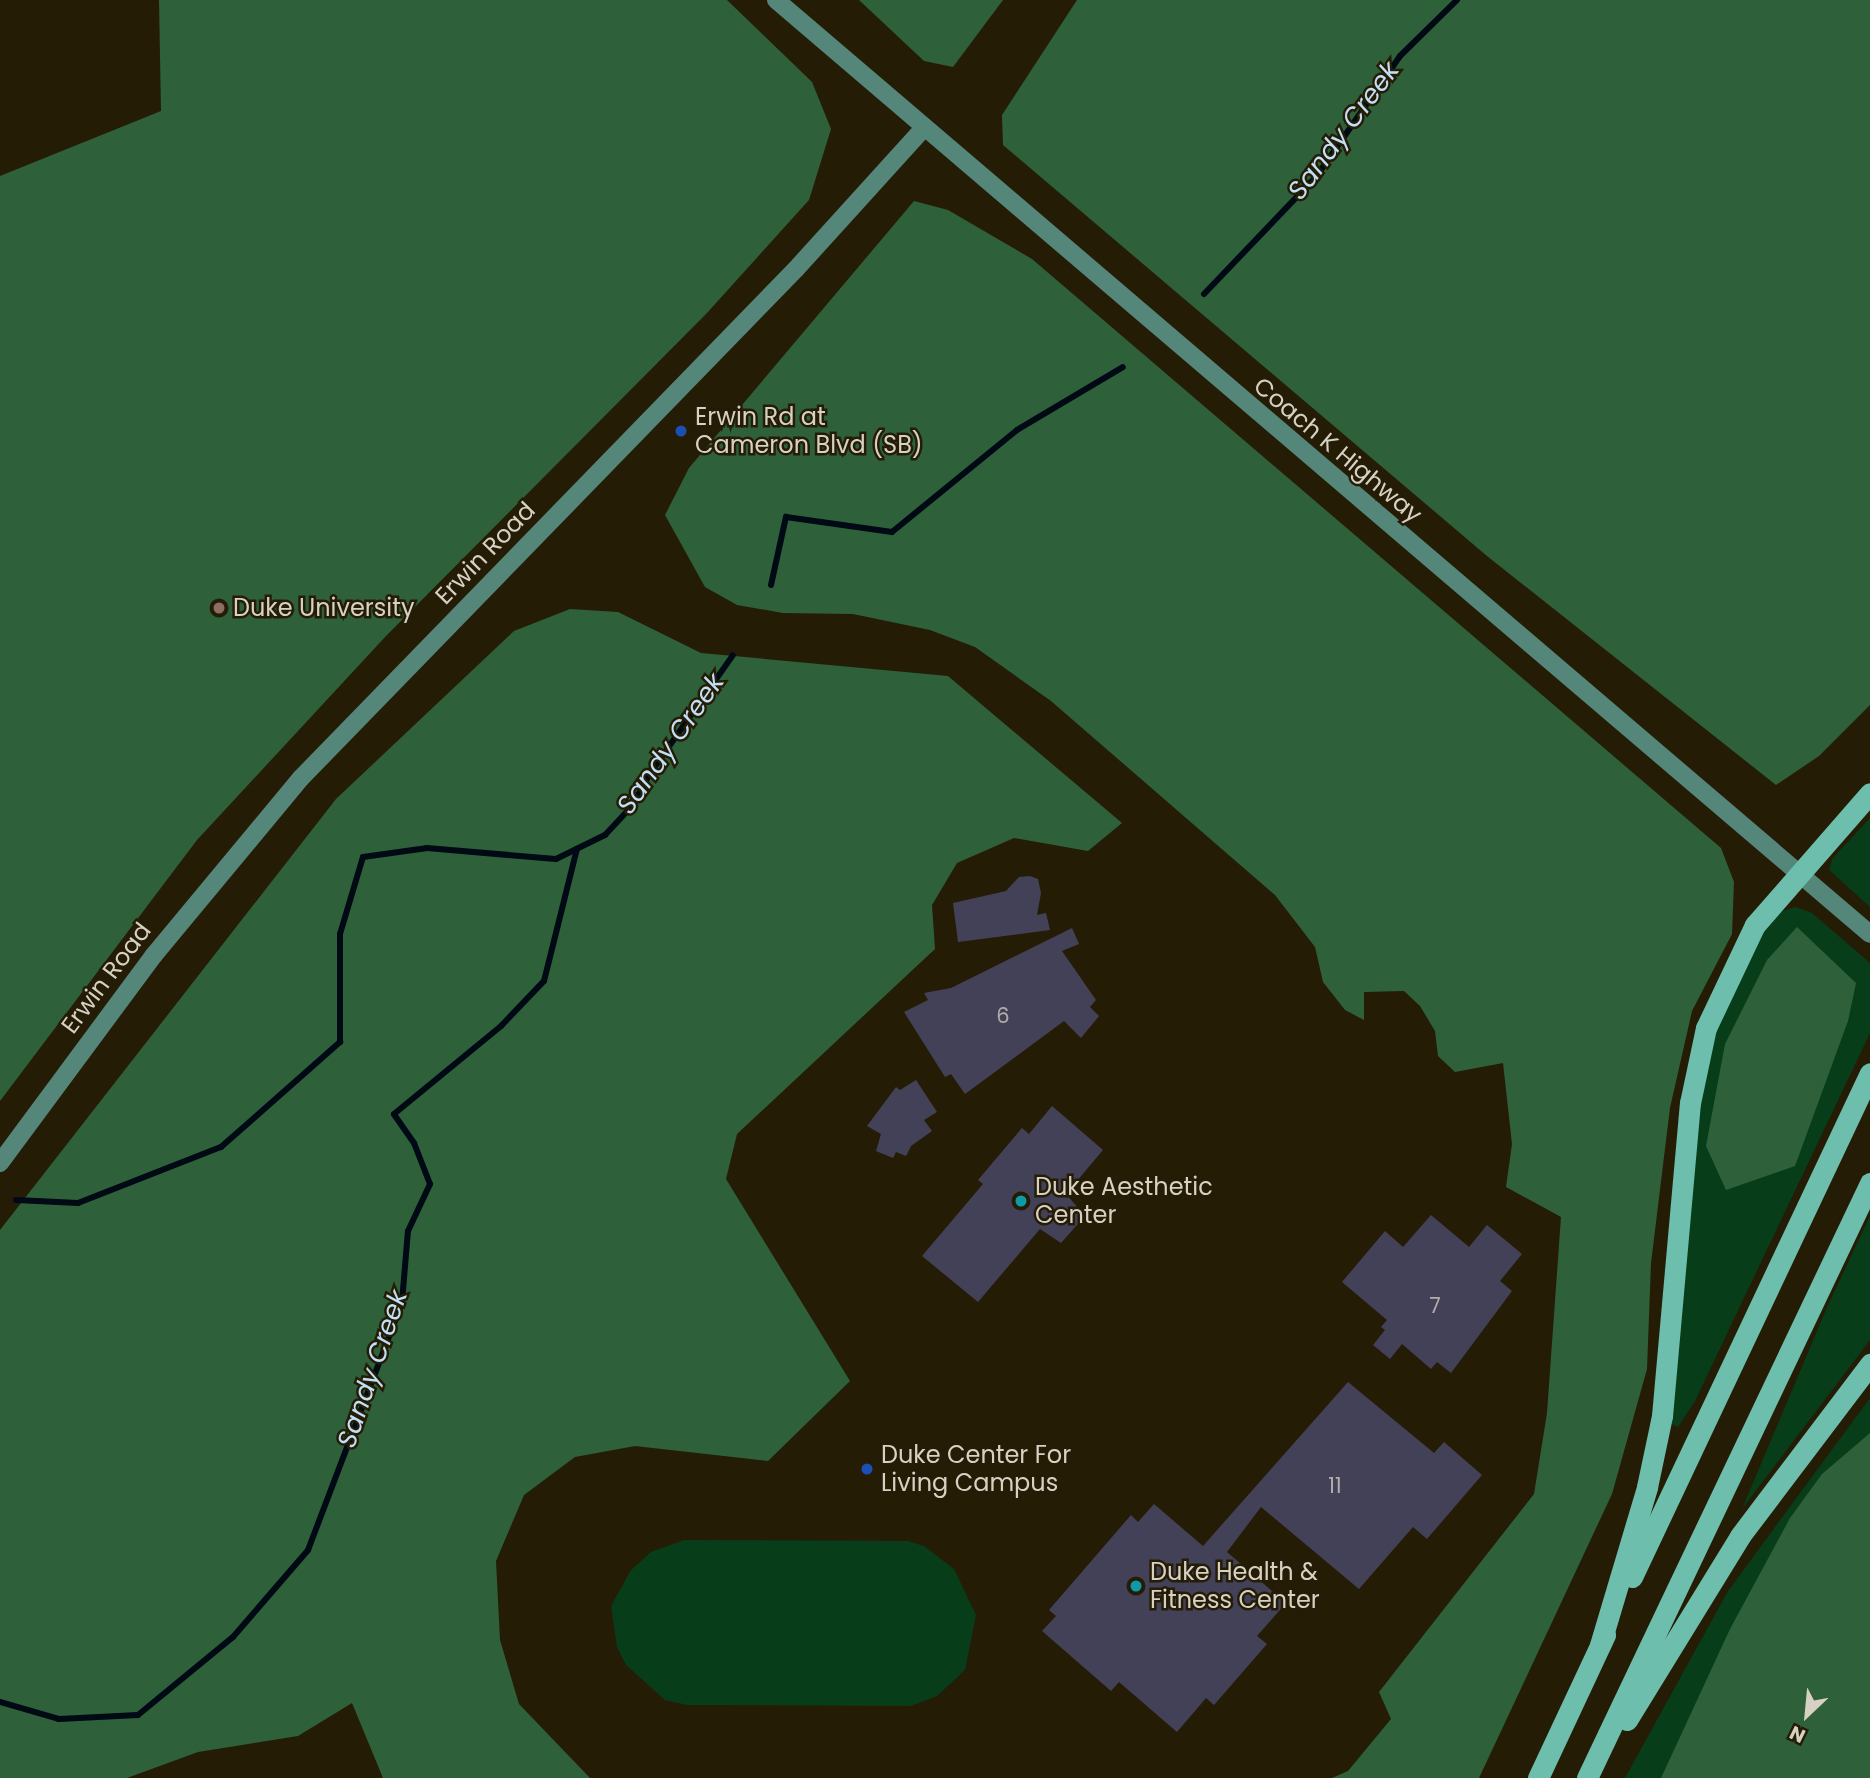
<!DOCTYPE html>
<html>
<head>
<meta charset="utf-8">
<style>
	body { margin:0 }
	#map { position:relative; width:1870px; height:1778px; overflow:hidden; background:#251c06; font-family:Poppins,sans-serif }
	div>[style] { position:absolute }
	.green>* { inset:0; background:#073d19 }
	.forest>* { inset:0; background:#2e613a }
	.stream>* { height:6px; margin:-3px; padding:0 3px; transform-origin:3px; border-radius:3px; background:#000914 }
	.building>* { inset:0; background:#434158 }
	.secondary>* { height:18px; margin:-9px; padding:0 9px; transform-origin:9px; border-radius:9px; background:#54867a }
	.highway>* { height:21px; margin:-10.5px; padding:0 10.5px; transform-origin:10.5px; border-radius:10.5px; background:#6dbeac }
	.dots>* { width:19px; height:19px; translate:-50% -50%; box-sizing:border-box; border:4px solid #251c06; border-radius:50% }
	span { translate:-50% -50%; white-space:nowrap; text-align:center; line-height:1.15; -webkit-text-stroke:5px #251c06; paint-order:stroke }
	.number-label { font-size:21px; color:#b2ada9 }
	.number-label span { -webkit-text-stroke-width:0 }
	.poi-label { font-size:24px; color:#d7d1c4 }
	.left { translate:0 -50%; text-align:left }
	.street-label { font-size:24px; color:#d7d1c4 }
	.water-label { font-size:26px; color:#c1e0f7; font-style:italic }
	.north { position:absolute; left:1772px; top:1680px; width:70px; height:70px; -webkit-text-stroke:5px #251c06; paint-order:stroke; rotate:206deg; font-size:19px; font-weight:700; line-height:28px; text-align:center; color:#d7d1c4 }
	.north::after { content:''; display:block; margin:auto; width:24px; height:32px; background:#d7d1c4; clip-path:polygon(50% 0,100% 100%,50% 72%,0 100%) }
</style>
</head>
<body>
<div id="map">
	<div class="green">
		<i style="clip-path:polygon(1870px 818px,1870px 907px,1829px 870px,1832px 859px)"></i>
		<i style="clip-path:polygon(1795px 907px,1812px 913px,1870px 963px,1870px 1033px,1695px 1401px,1678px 1427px,1669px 1423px,1696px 1105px,1725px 1001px,1760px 932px,1779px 912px)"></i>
		<i style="clip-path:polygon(1870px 1216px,1870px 1340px,1742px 1509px,1828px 1305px)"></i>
		<i style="clip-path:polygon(1870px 1398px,1870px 1778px,1625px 1778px,1728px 1591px)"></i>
		<i style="clip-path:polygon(684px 1540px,908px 1541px,924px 1546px,954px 1569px,976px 1615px,965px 1670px,937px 1696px,911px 1706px,687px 1705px,665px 1700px,626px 1665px,617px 1647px,611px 1606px,631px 1570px,651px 1552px)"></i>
	</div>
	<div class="forest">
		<i style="clip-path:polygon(159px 0,727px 0,812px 82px,831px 129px,809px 200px,707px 313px,386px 636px,197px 840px,0 1101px,0 176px,161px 111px)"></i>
		<i style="clip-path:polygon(859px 0,1003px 0,953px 67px,924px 61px)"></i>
		<i style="clip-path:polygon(1077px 0,1870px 0,1870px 705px,1819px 756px,1776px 785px,1487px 556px,1003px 145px,1002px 115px)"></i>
		<i style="clip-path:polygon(914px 201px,948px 210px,1032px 259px,1721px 848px,1734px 882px,1732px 934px,1692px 1011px,1670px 1108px,1651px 1263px,1647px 1369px,1612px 1494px,1479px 1778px,1332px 1778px,1348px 1771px,1391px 1719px,1379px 1692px,1534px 1494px,1547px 1413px,1561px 1217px,1506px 1187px,1512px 1144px,1503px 1063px,1455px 1072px,1438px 1056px,1435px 1031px,1420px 1006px,1404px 991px,1364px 992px,1364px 1020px,1345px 1010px,1323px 982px,1315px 947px,1275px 895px,1051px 701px,975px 647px,930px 630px,853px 614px,783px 613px,737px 605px,705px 587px,665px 515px,689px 468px)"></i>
		<i style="clip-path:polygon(570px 609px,618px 612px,701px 653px,948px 676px,1122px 823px,1088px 851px,1014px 838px,957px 863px,932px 905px,935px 949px,737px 1134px,726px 1179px,850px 1381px,768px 1461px,635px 1446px,575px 1457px,524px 1495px,496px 1561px,500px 1640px,519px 1704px,590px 1778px,383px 1778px,352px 1703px,298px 1736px,198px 1752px,127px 1778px,0 1778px,0 1230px,336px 799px,514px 631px)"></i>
		<i style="clip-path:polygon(1797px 927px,1856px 983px,1848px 1021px,1795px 1166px,1726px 1190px,1706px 1146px,1725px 1044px,1767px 960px)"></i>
		<i style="clip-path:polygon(1870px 1433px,1870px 1778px,1661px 1778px,1730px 1629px,1790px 1518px,1822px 1474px)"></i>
	</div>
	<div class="stream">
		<i style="left:1204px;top:294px;width:162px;rotate:-46.3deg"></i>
		<i style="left:1316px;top:177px;width:147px;rotate:-55.2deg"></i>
		<i style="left:1400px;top:56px;width:80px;rotate:-44.5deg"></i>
		<i style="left:771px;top:585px;width:70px;rotate:-77.6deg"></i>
		<i style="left:786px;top:517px;width:107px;rotate:8.1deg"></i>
		<i style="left:892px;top:532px;width:161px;rotate:-39.2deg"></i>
		<i style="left:1017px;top:430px;width:123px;rotate:-30.7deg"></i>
		<i style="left:16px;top:1200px;width:62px;rotate:2.8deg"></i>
		<i style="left:78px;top:1203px;width:154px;rotate:-21.4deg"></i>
		<i style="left:221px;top:1147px;width:159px;rotate:-41.4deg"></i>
		<i style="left:340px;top:1042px;width:108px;rotate:-90deg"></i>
		<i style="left:340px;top:934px;width:80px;rotate:-73.4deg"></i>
		<i style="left:363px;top:857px;width:65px;rotate:-8deg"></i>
		<i style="left:427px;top:848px;width:129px;rotate:4.9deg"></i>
		<i style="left:556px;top:859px;width:55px;rotate:-26.1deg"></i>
		<i style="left:605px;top:835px;width:40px;rotate:-47deg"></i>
		<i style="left:632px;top:806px;width:35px;rotate:-61deg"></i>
		<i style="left:649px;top:775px;width:146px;rotate:-55deg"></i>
		<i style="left:0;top:1702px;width:61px;rotate:16.1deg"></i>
		<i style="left:59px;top:1719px;width:79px;rotate:-2.9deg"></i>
		<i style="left:138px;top:1715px;width:123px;rotate:-39.4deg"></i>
		<i style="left:233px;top:1637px;width:115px;rotate:-49.2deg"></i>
		<i style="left:308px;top:1550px;width:265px;rotate:-69.2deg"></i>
		<i style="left:402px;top:1302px;width:71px;rotate:-85.2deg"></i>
		<i style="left:408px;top:1231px;width:52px;rotate:-64.9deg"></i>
		<i style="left:430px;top:1184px;width:44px;rotate:-111.3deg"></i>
		<i style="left:414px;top:1143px;width:35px;rotate:-125deg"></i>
		<i style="left:394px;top:1114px;width:139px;rotate:-39.4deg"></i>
		<i style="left:501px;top:1026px;width:62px;rotate:-46.3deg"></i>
		<i style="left:544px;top:981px;width:136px;rotate:-76deg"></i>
	</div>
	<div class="building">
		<i style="clip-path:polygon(1030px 876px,1038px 879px,1041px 893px,1037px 915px,1046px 913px,1050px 930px,958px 942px,953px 903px,1006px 891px,1019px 877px)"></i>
		<i style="clip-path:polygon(1072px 928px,1079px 944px,1062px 951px,1096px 1000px,1090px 1007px,1099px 1016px,1081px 1038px,1064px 1021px,965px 1094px,951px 1074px,945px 1077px,904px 1012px,928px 1000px,924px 993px,951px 988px)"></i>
		<i style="clip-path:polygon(916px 1080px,937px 1112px,924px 1120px,932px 1131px,911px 1146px,906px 1156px,896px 1152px,893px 1158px,876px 1151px,881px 1134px,867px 1126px,896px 1087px,900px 1090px)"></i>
		<i style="clip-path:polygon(1052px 1106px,1103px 1150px,1066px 1194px,1085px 1216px,1061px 1243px,1040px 1229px,978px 1302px,922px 1256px,983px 1184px,978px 1180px,1022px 1128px,1029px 1134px)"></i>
		<i style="clip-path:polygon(1431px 1215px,1469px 1247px,1487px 1225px,1522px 1254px,1500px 1281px,1512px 1291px,1451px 1373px,1437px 1362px,1431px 1369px,1402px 1344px,1390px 1359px,1373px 1345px,1385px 1330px,1381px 1327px,1387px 1320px,1342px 1282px,1385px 1231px,1403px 1247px)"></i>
		<i style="clip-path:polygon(1348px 1382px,1434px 1453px,1444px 1442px,1482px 1475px,1427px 1539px,1413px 1527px,1359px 1589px,1261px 1507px,1227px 1552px,1286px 1603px,1257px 1636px,1267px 1644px,1214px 1705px,1206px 1698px,1177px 1732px,1119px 1682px,1111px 1691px,1042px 1631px,1056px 1616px,1049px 1610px,1131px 1515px,1138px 1522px,1154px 1504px,1203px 1546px)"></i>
	</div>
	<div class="secondary">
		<i style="left:776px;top:0;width:1438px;rotate:40.49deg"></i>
		<i style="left:0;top:1163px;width:259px;rotate:-53.5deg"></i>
		<i style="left:154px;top:955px;width:230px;rotate:-50.3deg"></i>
		<i style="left:301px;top:778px;width:710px;rotate:-45.8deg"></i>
		<i style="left:796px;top:269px;width:190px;rotate:-47.8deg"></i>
	</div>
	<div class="highway">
		<i style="left:1632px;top:1577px;width:557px;rotate:-64.72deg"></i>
		<i style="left:1600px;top:1645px;width:165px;rotate:-73.4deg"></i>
		<i style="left:1647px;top:1487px;width:73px;rotate:-78.1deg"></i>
		<i style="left:1662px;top:1416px;width:314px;rotate:-84.9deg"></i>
		<i style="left:1690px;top:1103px;width:77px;rotate:-78deg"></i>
		<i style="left:1706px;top:1028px;width:114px;rotate:-64.6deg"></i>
		<i style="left:1755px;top:925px;width:175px;rotate:-48.9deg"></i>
		<i style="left:1627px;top:1720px;width:216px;rotate:-58.4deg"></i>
		<i style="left:1740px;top:1536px;width:216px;rotate:-52.9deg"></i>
		<i style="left:1538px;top:1778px;width:158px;rotate:-64.9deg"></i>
		<i style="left:1587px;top:1778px;width:659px;rotate:-64.56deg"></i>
	</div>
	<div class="dots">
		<i style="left:681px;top:431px;background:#1a4fb4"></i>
		<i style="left:219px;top:608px;background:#8d6e63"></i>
		<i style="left:1021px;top:1201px;background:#0f9aa8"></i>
		<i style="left:867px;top:1469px;background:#1a4fb4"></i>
		<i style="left:1136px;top:1586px;background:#0f9aa8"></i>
	</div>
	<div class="number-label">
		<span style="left:1003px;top:1016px">6</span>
		<span style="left:1435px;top:1306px">7</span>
		<span style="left:1335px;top:1486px">11</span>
	</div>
	<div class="poi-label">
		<span class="left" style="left:695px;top:431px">Erwin Rd at<br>Cameron Blvd (SB)</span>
		<span class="left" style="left:233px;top:608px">Duke University</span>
		<span class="left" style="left:1035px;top:1201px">Duke Aesthetic<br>Center</span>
		<span class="left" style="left:881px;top:1469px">Duke Center For<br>Living Campus</span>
		<span class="left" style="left:1150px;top:1586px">Duke Health &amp;<br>Fitness Center</span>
	</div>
	<div class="street-label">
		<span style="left:1338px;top:450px;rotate:40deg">Coach K Highway</span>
		<span style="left:485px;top:553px;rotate:-46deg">Erwin Road</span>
		<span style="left:106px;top:978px;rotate:-53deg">Erwin Road</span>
	</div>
	<div class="water-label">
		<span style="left:1344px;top:131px;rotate:-53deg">Sandy Creek</span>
		<span style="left:671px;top:744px;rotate:-55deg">Sandy Creek</span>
		<span style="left:373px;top:1369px;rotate:-71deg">Sandy Creek</span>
	</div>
	<div class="north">N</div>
</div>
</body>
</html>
